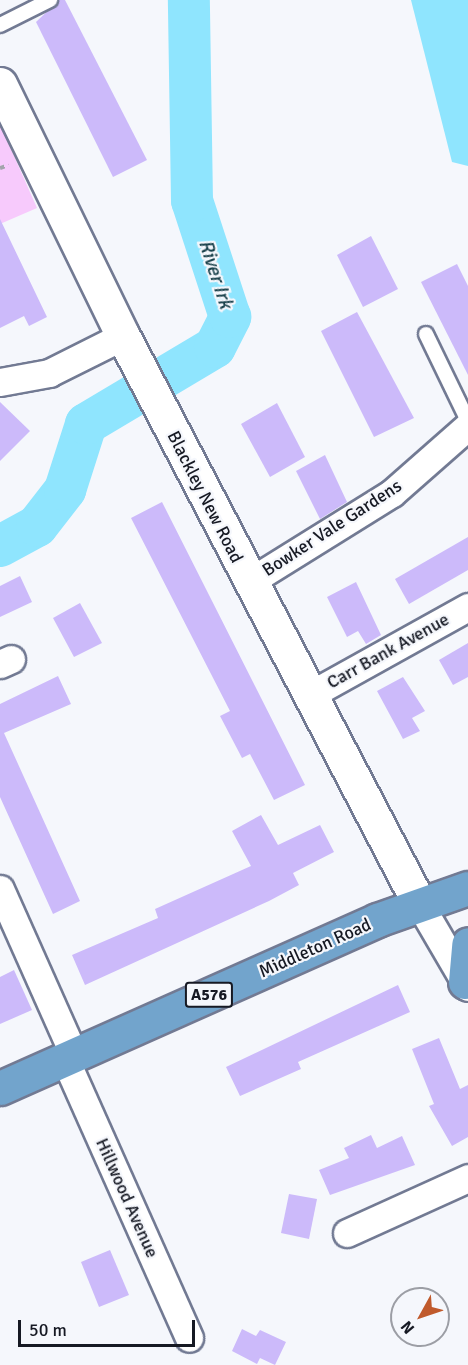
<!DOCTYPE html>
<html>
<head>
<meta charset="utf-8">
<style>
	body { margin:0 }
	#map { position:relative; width:468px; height:1365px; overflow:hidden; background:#f5f7fc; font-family:Signika,sans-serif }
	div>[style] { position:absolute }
	.green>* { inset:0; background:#f7cafc }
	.water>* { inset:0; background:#8fe5fe }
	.river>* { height:42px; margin:-21px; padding:0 21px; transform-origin:21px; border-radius:21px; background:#8fe5fe }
	.building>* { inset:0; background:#ccbafa }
	.path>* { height:4px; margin-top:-2px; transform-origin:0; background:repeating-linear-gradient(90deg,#a2a4ab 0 4.5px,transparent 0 9px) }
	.roads { filter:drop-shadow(2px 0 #727a93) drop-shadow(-2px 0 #727a93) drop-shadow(0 2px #727a93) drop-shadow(0 -2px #727a93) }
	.service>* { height:14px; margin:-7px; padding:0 7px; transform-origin:7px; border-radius:7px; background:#fff }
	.minor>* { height:27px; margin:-13.5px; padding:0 13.5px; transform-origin:13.5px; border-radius:13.5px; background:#fff }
	.tertiary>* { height:33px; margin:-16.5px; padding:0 16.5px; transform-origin:16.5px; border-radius:16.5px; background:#fff }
	.trunk>* { height:33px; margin:-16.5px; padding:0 16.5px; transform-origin:16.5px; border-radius:16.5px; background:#72a4cc }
	span { translate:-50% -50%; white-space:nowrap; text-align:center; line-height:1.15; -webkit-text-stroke:4.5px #f5f7fc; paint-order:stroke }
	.shield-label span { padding:2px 4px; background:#f5f7fc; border:2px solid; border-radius:4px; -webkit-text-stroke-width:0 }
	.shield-label { font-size:16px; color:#161923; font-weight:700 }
	.street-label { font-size:18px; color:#161923 }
	.water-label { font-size:20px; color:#19414b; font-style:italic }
	.north { position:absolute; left:390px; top:1287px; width:60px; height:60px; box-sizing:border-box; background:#f5f7fc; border:2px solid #9c9ea5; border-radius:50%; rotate:230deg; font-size:16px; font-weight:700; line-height:24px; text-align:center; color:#161923 }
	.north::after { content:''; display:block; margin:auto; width:21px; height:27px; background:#c05a2c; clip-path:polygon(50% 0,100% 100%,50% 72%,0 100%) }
	.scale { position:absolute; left:18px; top:1320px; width:177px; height:27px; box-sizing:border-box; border:3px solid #161923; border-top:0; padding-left:8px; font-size:18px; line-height:21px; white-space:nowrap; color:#161923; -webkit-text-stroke:4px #f5f7fc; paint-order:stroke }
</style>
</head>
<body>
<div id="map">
	<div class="green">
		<i style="clip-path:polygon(0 124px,37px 208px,0 224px)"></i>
	</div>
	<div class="water">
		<i style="clip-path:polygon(411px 0,468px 0,468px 166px,452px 162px)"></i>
	</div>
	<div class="river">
		<i style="left:0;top:546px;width:42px;rotate:-28.4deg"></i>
		<i style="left:37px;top:526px;width:46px;rotate:-52.1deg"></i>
		<i style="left:65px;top:490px;width:69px;rotate:-72.3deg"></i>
		<i style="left:86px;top:424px;width:150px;rotate:-30.8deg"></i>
		<i style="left:215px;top:347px;width:34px;rotate:-63deg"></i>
		<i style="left:230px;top:317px;width:122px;rotate:-108.1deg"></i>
		<i style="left:192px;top:201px;width:201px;rotate:-90.9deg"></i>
	</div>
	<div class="building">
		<i style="clip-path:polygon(59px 0,65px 0,147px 160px,113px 177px,36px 22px)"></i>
		<i style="clip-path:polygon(0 219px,47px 317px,29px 326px,24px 316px,0 328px)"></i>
		<i style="clip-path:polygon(371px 236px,398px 289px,363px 307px,337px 255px)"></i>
		<i style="clip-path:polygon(457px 264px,468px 286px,468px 375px,421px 282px)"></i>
		<i style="clip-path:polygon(357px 312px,414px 418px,374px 437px,321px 331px)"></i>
		<i style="clip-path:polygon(0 402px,30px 431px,0 461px)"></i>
		<i style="clip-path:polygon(277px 403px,305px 457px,270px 477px,241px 424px)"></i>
		<i style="clip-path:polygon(325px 455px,347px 502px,320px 519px,296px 471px)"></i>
		<i style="clip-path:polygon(162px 502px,305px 785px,274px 800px,250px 754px,242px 758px,220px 716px,230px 711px,131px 518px)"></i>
		<i style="clip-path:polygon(468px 537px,468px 570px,409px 604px,395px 579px)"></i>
		<i style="clip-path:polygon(20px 576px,32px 602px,0 617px,0 586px)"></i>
		<i style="clip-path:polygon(356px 582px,381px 635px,366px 644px,358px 631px,347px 637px,327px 597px)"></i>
		<i style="clip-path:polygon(80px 603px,102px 643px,74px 657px,53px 618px)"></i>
		<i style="clip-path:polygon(468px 643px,468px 677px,453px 685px,439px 660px)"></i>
		<i style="clip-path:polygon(58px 676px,71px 704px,4px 733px,80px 901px,53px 914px,0 797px,0 704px)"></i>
		<i style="clip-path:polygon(403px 677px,425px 711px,412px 718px,420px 731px,403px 739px,377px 691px)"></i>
		<i style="clip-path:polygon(261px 815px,278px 845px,320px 825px,334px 852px,293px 873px,299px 885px,269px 901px,85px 985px,72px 955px,158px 918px,155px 909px,251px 866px,232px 831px)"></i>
		<i style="clip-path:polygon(14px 970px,32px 1010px,0 1024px,0 977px)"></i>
		<i style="clip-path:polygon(398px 985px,410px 1012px,298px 1062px,301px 1069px,240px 1096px,226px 1067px)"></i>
		<i style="clip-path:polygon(439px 1038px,460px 1089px,468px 1085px,468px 1137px,452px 1146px,429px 1106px,434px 1104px,412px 1049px)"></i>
		<i style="clip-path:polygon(371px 1135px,377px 1148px,402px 1136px,415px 1165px,330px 1195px,319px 1170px,349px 1158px,344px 1148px)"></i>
		<i style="clip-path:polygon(289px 1194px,317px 1199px,309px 1239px,281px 1233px)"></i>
		<i style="clip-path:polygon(110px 1250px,129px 1295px,99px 1307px,81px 1262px)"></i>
		<i style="clip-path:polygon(242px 1329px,256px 1336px,260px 1330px,286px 1342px,275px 1365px,260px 1358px,257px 1364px,232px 1351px)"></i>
	</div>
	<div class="path">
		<i style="left:0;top:168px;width:9px;rotate:-18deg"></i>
	</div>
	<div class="roads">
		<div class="service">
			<i style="left:0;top:25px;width:56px;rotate:-26.6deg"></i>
			<i style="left:426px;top:334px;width:97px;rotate:64.2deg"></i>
		</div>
		<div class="minor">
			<i style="left:0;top:382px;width:50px;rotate:-10.4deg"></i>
			<i style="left:49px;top:373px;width:83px;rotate:-26.6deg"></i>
			<i style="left:249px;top:582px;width:168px;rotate:-31.9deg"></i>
			<i style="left:392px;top:493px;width:101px;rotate:-41.4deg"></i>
			<i style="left:0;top:664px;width:12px;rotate:-24deg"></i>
			<i style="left:308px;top:696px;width:183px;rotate:-29.1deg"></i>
			<i style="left:0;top:889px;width:182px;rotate:66deg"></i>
			<i style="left:420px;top:905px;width:95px;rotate:59.7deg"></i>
			<i style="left:65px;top:1059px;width:305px;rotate:66deg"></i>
			<i style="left:347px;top:1233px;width:133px;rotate:-24.4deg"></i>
		</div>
		<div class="tertiary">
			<i style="left:0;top:84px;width:280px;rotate:64deg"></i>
			<i style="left:123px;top:336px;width:642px;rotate:62.44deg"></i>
		</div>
		<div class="trunk">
			<i style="left:465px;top:982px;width:38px;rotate:-85deg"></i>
			<i style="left:0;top:1088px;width:413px;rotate:-24deg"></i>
			<i style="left:377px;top:920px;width:96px;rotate:-19.4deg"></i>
		</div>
	</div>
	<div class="shield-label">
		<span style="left:209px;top:995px">A576</span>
	</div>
	<div class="street-label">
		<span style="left:205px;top:497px;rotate:63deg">Blackley New Road</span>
		<span style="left:332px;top:528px;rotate:-33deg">Bowker Vale Gardens</span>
		<span style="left:388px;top:651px;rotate:-29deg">Carr Bank Avenue</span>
		<span style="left:315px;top:948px;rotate:-24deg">Middleton Road</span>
		<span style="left:127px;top:1198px;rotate:66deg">Hillwood Avenue</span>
	</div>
	<div class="water-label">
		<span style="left:216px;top:274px;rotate:72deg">River Irk</span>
	</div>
	<div class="north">N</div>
	<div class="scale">50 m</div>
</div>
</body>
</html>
